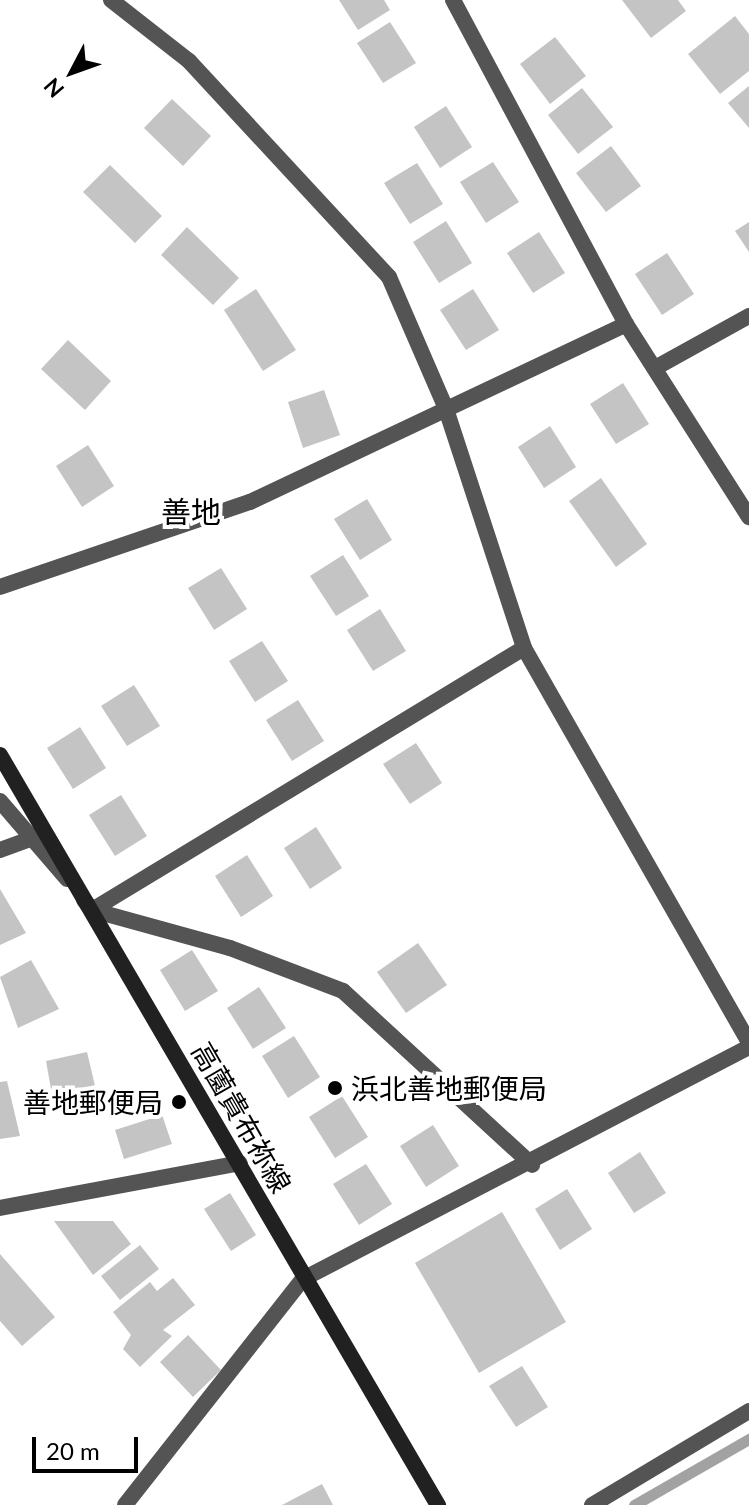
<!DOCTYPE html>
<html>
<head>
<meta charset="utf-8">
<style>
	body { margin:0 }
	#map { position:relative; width:749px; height:1505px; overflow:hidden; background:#fff; font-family:Lato,"Noto Sans JP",sans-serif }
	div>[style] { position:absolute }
	.stream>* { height:11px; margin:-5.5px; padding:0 5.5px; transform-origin:5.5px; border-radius:5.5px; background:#a2a2a2 }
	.building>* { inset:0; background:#c4c4c4 }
	.minor>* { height:16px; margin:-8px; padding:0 8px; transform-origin:8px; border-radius:8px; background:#545454 }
	.secondary>* { height:16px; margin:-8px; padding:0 8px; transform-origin:8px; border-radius:8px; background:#212121 }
	.dots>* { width:22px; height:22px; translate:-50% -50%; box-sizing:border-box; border:4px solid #fff; border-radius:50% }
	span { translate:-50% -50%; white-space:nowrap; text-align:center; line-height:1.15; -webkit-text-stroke:8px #fff; paint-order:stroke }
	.poi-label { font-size:28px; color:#000 }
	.left { translate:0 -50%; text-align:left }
	.right { translate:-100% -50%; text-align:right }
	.street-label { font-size:28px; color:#000 }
	.neighbourhood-label { font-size:30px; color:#000 }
	.north { position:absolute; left:32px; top:32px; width:80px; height:80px; -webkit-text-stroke:6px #fff; paint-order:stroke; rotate:229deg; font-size:22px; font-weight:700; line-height:32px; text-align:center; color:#000 }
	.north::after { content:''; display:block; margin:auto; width:28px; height:36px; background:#000; clip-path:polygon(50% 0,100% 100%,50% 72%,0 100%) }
	.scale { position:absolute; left:32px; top:1437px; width:106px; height:36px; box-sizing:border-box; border:4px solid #000; border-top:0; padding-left:10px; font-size:24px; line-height:28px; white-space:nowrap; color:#000; -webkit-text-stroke:6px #fff; paint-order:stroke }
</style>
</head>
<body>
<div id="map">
	<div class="stream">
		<i style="left:634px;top:1505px;width:133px;rotate:-29.9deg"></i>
	</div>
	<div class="building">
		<i style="clip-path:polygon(339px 0,384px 0,390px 10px,358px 30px)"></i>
		<i style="clip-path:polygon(622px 0,678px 0,686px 11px,651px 38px)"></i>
		<i style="clip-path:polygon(735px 16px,749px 34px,749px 71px,720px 94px,688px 54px)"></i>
		<i style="clip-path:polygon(390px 22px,416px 63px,383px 83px,357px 43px)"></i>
		<i style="clip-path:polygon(555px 37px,586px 76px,550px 104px,520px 64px)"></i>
		<i style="clip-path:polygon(749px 86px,749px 128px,728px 103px)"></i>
		<i style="clip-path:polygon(582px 88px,613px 127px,578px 154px,548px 115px)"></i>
		<i style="clip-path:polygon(172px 99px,211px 136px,183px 166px,144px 128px)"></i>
		<i style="clip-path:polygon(446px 106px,472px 147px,440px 168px,414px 127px)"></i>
		<i style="clip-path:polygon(611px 146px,641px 186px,606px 212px,576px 173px)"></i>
		<i style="clip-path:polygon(493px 162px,519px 202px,486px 223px,460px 182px)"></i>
		<i style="clip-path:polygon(417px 163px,443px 204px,410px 224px,384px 183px)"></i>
		<i style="clip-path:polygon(110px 165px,162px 216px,135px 243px,83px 192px)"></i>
		<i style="clip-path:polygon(446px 221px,472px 263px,439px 283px,413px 242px)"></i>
		<i style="clip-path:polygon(749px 222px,749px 252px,735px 231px)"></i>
		<i style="clip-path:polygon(187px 227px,239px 278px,213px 305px,161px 255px)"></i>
		<i style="clip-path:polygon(539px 232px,565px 273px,533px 293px,507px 253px)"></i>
		<i style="clip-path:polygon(667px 253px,694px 294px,662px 315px,635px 274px)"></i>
		<i style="clip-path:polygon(256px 289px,296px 350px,263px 371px,224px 310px)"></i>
		<i style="clip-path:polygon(473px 289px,499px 330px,466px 350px,440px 310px)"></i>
		<i style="clip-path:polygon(68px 340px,111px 381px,85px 410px,41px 369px)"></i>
		<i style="clip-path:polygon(623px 383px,649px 424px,616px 444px,590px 404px)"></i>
		<i style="clip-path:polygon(324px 390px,340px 435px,303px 448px,288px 402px)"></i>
		<i style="clip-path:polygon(550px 426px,576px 467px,544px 488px,518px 447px)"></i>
		<i style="clip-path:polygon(88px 445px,114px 486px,82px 507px,56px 466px)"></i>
		<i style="clip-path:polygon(601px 478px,647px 544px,616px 567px,569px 501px)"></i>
		<i style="clip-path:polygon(367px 499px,392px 540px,360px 560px,334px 519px)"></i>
		<i style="clip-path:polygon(343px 555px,369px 596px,336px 616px,310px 576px)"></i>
		<i style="clip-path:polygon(221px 568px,247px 609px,214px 630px,188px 588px)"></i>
		<i style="clip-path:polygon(380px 609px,406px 651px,373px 671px,347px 630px)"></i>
		<i style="clip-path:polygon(262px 641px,288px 681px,255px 702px,229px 661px)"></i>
		<i style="clip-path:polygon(134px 685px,160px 726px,127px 746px,101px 706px)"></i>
		<i style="clip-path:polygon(298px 700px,324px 741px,292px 761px,266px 720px)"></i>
		<i style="clip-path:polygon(80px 727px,106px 768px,73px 789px,47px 748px)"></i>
		<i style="clip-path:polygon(416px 743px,442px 783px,410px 804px,383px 764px)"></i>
		<i style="clip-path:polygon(121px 795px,147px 836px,115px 856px,89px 815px)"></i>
		<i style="clip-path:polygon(316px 827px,342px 868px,310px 889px,284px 848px)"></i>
		<i style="clip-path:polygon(247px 855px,273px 896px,241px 917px,215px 876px)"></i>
		<i style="clip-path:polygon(0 889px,26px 933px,0 945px)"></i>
		<i style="clip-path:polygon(418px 943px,447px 985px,406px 1013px,377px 972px)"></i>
		<i style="clip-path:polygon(192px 950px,218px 991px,185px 1011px,160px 970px)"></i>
		<i style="clip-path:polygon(31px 960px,59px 1009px,18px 1028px,0 977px)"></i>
		<i style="clip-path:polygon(259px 987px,286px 1028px,253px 1049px,227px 1008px)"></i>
		<i style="clip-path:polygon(294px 1036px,320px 1077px,288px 1098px,262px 1056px)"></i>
		<i style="clip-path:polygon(87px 1052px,100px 1107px,55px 1112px,46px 1061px)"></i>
		<i style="clip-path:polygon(7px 1081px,20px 1136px,0 1139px,0 1082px)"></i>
		<i style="clip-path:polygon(342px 1096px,368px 1137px,335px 1158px,309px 1117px)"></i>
		<i style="clip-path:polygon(162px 1115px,172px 1144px,124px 1159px,115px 1130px)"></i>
		<i style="clip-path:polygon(433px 1125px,459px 1166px,426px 1187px,400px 1146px)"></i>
		<i style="clip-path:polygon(640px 1152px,666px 1193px,634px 1213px,608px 1173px)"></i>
		<i style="clip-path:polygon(366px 1164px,392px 1204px,359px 1225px,333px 1184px)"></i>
		<i style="clip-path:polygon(567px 1189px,592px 1229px,560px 1250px,535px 1209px)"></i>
		<i style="clip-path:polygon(230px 1193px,256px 1235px,231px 1251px,204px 1209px)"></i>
		<i style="clip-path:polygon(502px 1212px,566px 1322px,479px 1373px,415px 1263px)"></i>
		<i style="clip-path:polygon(54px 1221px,113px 1221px,131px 1244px,93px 1275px)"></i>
		<i style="clip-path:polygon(140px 1245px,159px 1269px,120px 1300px,101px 1276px)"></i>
		<i style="clip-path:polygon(0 1254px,55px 1317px,22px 1346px,0 1321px)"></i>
		<i style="clip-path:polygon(173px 1278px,195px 1305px,163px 1330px,172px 1336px,140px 1367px,123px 1349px,131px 1335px,113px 1312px,150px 1282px,157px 1291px)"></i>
		<i style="clip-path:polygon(188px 1335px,221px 1370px,193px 1397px,160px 1362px)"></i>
		<i style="clip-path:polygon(522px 1366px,548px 1407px,516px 1427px,489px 1386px)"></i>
		<i style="clip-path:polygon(322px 1484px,333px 1505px,282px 1505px)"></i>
	</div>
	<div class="minor">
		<i style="left:111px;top:0;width:99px;rotate:38deg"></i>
		<i style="left:189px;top:61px;width:294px;rotate:47.2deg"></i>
		<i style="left:389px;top:277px;width:144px;rotate:66.6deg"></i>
		<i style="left:446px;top:409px;width:251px;rotate:71.9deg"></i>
		<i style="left:524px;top:648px;width:454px;rotate:60.3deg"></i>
		<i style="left:453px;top:0;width:367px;rotate:61.9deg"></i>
		<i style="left:626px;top:324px;width:229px;rotate:57.5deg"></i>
		<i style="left:655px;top:368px;width:107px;rotate:-29deg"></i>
		<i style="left:0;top:587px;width:264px;rotate:-18.8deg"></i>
		<i style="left:250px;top:502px;width:416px;rotate:-25.3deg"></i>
		<i style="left:0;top:801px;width:103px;rotate:49.3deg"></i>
		<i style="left:0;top:850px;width:35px;rotate:-20deg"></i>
		<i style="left:84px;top:900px;width:13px;rotate:51deg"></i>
		<i style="left:92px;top:910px;width:143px;rotate:15.4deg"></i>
		<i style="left:230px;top:948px;width:121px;rotate:20.8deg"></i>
		<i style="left:343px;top:991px;width:257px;rotate:42.6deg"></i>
		<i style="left:92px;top:910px;width:505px;rotate:-31.24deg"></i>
		<i style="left:0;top:1208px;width:244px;rotate:-10.6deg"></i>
		<i style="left:125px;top:1505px;width:288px;rotate:-51.8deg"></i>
		<i style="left:303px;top:1279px;width:503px;rotate:-27.48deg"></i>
		<i style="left:592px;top:1505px;width:183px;rotate:-30.9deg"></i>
	</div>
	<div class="secondary">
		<i style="left:0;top:755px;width:869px;rotate:59.72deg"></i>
	</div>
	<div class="dots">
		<i style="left:335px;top:1088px;background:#000"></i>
		<i style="left:179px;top:1102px;background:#000"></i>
	</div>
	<div class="poi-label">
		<span class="left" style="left:351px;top:1088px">浜北善地郵便局</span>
		<span class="right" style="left:163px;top:1102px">善地郵便局</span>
	</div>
	<div class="street-label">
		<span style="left:242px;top:1117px;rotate:60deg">高薗貴布祢線</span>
	</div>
	<div class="neighbourhood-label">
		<span style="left:191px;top:511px">善地</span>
	</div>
	<div class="north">N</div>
	<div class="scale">20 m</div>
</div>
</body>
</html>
